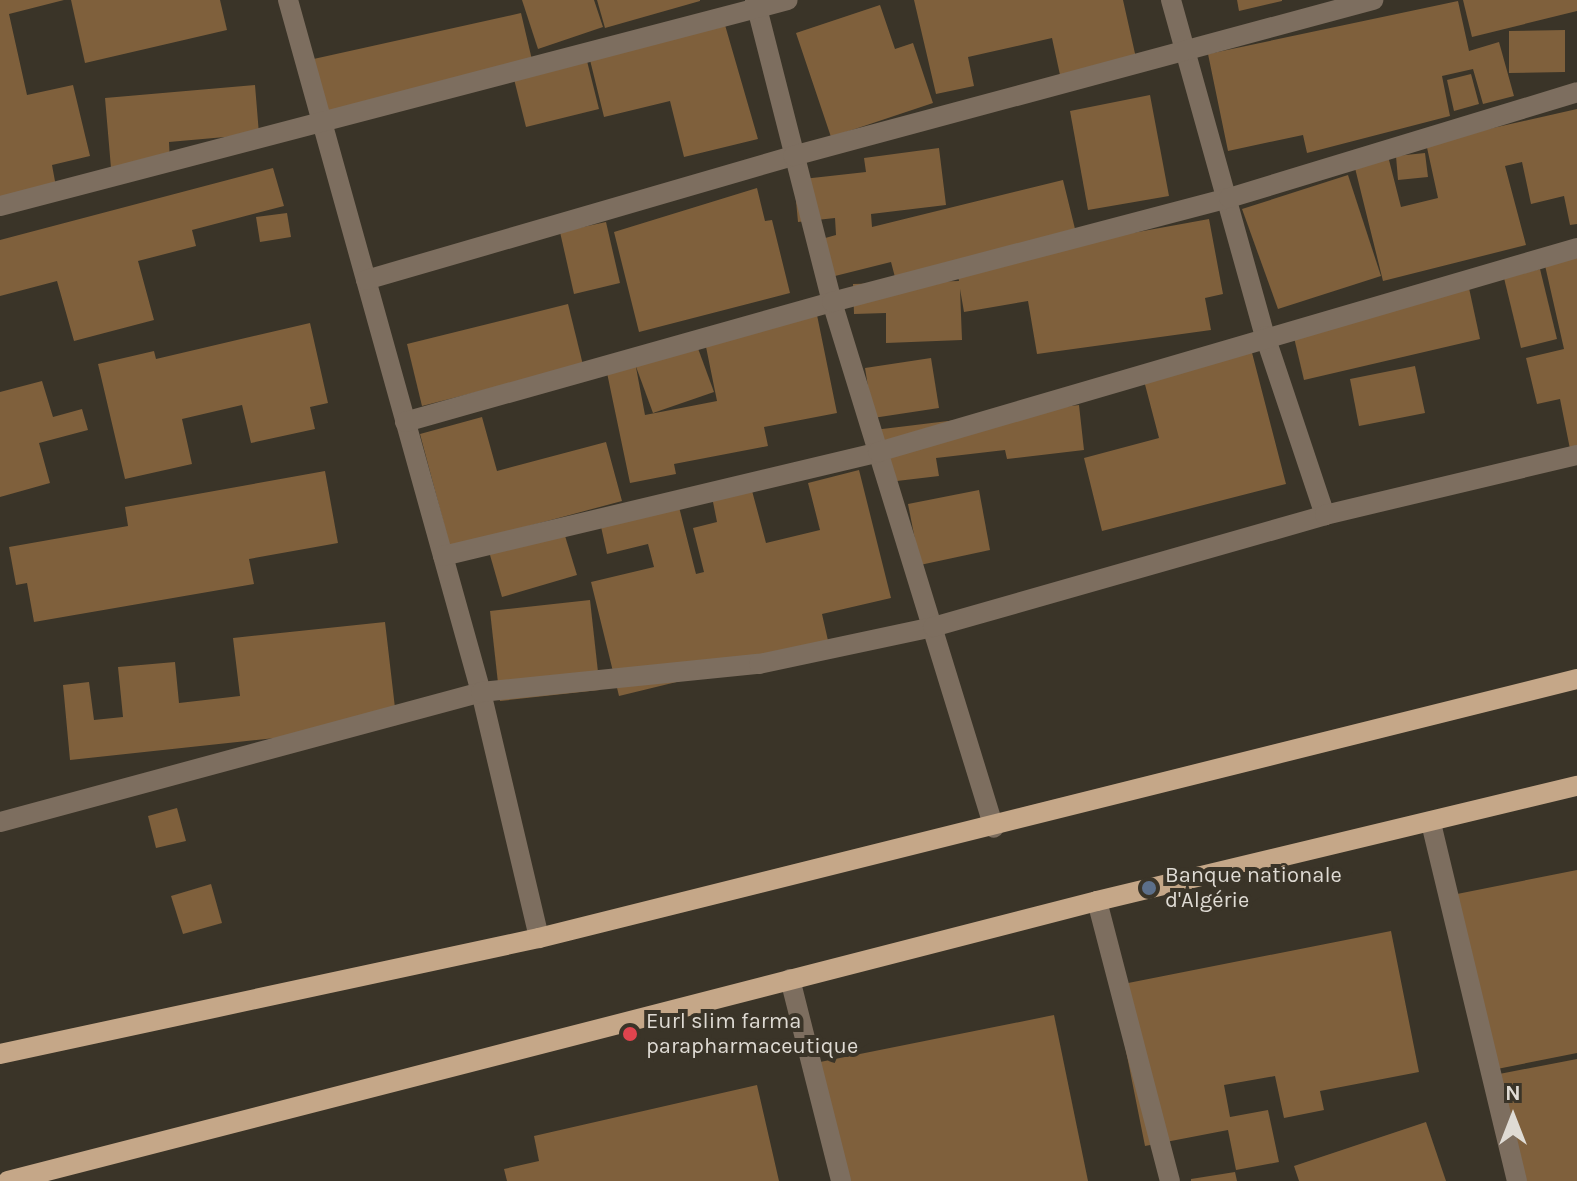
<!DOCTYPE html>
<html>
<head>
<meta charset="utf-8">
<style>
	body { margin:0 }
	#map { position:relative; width:1577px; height:1181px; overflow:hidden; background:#3a3428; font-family:Karla,sans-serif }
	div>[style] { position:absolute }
	.building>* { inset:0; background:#7f603c }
	.minor>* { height:20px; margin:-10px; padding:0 10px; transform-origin:10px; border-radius:10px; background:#7d6e5f }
	.major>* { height:20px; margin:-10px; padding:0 10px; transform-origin:10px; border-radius:10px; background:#c5a788 }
	.dots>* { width:22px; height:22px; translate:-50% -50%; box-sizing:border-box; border:4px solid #3a3428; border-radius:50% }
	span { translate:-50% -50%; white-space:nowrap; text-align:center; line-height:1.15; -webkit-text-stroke:8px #3a3428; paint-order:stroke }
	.poi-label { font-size:22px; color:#dfdbd4 }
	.left { translate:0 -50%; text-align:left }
	.north { position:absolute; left:1473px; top:1077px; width:80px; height:80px; -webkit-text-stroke:6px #3a3428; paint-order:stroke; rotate:0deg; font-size:22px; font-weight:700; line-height:32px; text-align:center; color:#dfdbd4 }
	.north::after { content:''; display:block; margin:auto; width:28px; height:36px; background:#dfdbd4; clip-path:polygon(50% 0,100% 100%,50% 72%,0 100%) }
</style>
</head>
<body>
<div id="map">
	<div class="building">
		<i style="clip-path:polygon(0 0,64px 0,9px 14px,27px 95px,73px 85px,90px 156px,52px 165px,57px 192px,0 205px)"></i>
		<i style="clip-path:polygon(71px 0,220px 0,227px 30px,85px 63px)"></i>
		<i style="clip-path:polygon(522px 0,594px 0,603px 27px,538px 49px)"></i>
		<i style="clip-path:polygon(597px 0,700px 0,700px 1px,605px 28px)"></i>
		<i style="clip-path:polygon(914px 0,1123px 0,1136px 58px,1060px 75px,1052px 38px,968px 57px,974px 86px,936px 94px)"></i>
		<i style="clip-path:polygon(1237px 0,1282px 0,1282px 1px,1239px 11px)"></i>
		<i style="clip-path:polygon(1463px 0,1577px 0,1577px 11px,1472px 37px)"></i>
		<i style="clip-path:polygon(1458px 1px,1469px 51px,1499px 42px,1514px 96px,1483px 104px,1473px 69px,1442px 76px,1450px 116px,1307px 153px,1303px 135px,1228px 151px,1208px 54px)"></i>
		<i style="clip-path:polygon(880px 5px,895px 49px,913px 43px,933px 103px,831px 137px,796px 33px)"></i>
		<i style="clip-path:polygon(521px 13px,532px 60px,314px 121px,300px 62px)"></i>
		<i style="clip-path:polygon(725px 25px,758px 139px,684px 157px,670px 101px,604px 117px,590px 60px)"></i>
		<i style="clip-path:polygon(1565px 30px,1565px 72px,1509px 73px,1509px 31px)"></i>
		<i style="clip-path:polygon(587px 61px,599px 109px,526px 127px,514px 79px)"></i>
		<i style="clip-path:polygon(1471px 74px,1479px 104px,1454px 111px,1447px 80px)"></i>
		<i style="clip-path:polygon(255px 85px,259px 134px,169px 142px,170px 163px,111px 168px,105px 98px)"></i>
		<i style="clip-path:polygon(1150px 95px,1169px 196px,1088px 210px,1070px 111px)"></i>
		<i style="clip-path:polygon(1577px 109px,1577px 224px,1570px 225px,1564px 196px,1531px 204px,1522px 162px,1505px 166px,1526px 245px,1383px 281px,1354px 164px,1388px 156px,1401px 207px,1438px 198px,1426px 143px)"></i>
		<i style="clip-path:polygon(939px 148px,946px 205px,871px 214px,872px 227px,1063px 180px,1077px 237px,979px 261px,1209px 219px,1223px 294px,1205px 298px,1211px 330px,1037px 354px,1028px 301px,964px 312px,960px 289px,962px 340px,886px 343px,886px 313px,854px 314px,853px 284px,959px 281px,956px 266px,896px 281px,891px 262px,827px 278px,818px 240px,836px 235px,835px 218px,798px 222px,794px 180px,866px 172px,864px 158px)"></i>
		<i style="clip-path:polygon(1425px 153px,1428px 177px,1398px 180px,1396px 156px)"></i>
		<i style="clip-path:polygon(273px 168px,284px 206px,192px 230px,196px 246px,138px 261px,154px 320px,74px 341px,57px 281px,0 296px,0 240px)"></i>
		<i style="clip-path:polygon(1348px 175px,1381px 276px,1278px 309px,1242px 209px)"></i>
		<i style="clip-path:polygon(757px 188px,765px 221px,772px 220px,790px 293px,639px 332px,614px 232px)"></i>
		<i style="clip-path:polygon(287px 213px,291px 237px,260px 242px,256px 217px)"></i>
		<i style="clip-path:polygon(606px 222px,620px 283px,574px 294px,560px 232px)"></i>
		<i style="clip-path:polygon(1577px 254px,1577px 447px,1570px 449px,1560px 399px,1537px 404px,1526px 358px,1564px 349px,1544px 261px)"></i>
		<i style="clip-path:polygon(1540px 269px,1557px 339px,1521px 348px,1504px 278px)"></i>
		<i style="clip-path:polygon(1469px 288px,1480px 339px,1304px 380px,1292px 329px)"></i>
		<i style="clip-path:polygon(568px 304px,583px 365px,422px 406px,407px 344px)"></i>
		<i style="clip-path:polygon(817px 315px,837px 413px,764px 427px,768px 446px,674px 464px,676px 474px,630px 483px,606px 368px,635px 362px,645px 415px,717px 401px,704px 337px)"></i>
		<i style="clip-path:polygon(310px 323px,328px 403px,310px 407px,315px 429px,251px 443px,242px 405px,182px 419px,192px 464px,125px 479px,98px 364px,154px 351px,156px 359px)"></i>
		<i style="clip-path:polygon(696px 343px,714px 392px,653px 413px,635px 364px)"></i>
		<i style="clip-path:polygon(1250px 345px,1286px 484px,1102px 531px,1084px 458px,1159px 438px,1142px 373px)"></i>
		<i style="clip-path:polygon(931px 358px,939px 408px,873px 418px,865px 368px)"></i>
		<i style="clip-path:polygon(1415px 366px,1425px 413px,1359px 426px,1350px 379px)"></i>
		<i style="clip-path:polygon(42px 381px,53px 417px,82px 409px,88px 430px,39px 443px,50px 483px,0 497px,0 392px)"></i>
		<i style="clip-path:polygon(1079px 405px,1084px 450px,1007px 459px,1005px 450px,936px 458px,939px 476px,880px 483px,874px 430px)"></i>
		<i style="clip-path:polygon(482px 417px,497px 471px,606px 442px,622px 501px,450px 547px,420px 434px)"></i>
		<i style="clip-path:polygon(859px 470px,891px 598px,822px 614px,829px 645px,619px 696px,591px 582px,654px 567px,648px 544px,607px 554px,600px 522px,678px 503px,696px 574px,704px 572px,693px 528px,717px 522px,712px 497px,751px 487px,766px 543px,820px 530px,808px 483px)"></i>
		<i style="clip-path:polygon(325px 471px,338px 543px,249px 559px,254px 584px,34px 622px,27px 583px,16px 585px,9px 547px,128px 526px,125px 507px)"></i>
		<i style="clip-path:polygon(979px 490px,990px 550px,920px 565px,908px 504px)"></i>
		<i style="clip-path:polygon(562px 526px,577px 575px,502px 597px,488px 548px)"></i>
		<i style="clip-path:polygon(590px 600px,600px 690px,500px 701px,490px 611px)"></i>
		<i style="clip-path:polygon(385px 622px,397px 725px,70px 760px,63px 685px,89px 682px,94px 720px,123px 717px,118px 667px,175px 662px,179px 703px,240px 696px,233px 638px)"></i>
		<i style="clip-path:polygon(177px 808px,186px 841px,156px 848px,148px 816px)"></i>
		<i style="clip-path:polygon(1577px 870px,1577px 1053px,1487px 1071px,1452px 895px)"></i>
		<i style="clip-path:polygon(211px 884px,222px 923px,183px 934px,171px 896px)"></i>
		<i style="clip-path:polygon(1391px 931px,1419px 1072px,1320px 1091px,1324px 1110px,1284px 1118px,1275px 1076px,1224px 1085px,1230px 1117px,1268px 1110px,1279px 1162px,1236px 1170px,1228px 1130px,1145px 1146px,1113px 986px)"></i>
		<i style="clip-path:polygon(1054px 1015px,1088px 1181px,845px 1181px,820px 1062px)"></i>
		<i style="clip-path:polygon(1577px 1059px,1577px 1181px,1516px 1181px,1489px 1076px)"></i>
		<i style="clip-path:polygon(757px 1085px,779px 1181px,507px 1181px,504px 1169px,539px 1161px,534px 1136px)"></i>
		<i style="clip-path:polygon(1426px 1122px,1446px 1181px,1299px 1181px,1294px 1166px)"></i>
		<i style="clip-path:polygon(1235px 1172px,1237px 1181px,1191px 1181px,1191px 1179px)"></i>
	</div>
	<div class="minor">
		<i style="left:288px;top:0;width:718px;rotate:74.42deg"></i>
		<i style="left:481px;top:692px;width:253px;rotate:76.7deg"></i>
		<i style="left:755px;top:0;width:312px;rotate:75.7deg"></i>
		<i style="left:832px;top:302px;width:550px;rotate:72.88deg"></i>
		<i style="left:1171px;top:0;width:349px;rotate:74.4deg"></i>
		<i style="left:1265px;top:336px;width:189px;rotate:71.5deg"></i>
		<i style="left:0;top:206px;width:814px;rotate:-14.65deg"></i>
		<i style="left:366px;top:280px;width:445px;rotate:-16.2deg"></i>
		<i style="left:793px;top:156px;width:601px;rotate:-15.05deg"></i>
		<i style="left:405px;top:422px;width:444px;rotate:-15.7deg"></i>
		<i style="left:832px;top:302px;width:410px;rotate:-14.7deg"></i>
		<i style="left:1229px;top:198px;width:364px;rotate:-16.9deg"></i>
		<i style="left:443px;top:556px;width:447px;rotate:-13.4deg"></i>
		<i style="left:878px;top:452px;width:728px;rotate:-16.27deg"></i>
		<i style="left:0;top:822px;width:498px;rotate:-15.1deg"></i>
		<i style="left:481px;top:692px;width:279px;rotate:-5.8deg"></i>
		<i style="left:759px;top:664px;width:178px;rotate:-12deg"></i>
		<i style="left:933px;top:627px;width:408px;rotate:-15.9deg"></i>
		<i style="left:1325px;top:515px;width:259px;rotate:-13.4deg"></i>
		<i style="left:1431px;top:823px;width:368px;rotate:76.5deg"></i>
		<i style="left:1097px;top:901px;width:289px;rotate:75.4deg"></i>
		<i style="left:790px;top:979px;width:208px;rotate:75.8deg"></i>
	</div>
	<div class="major">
		<i style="left:0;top:1054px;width:551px;rotate:-12.15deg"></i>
		<i style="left:539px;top:938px;width:1070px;rotate:-14.01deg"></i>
		<i style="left:8px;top:1181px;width:1124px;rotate:-14.42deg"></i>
		<i style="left:1097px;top:901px;width:494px;rotate:-13.5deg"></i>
	</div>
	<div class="dots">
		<i style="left:1149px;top:888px;background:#5c6f8a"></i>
		<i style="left:630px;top:1034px;background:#e0444e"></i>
	</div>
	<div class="poi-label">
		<span class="left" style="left:1165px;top:888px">Banque nationale<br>d'Algérie</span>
		<span class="left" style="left:646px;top:1034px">Eurl slim farma<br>parapharmaceutique</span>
	</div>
	<div class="north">N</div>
</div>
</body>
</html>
